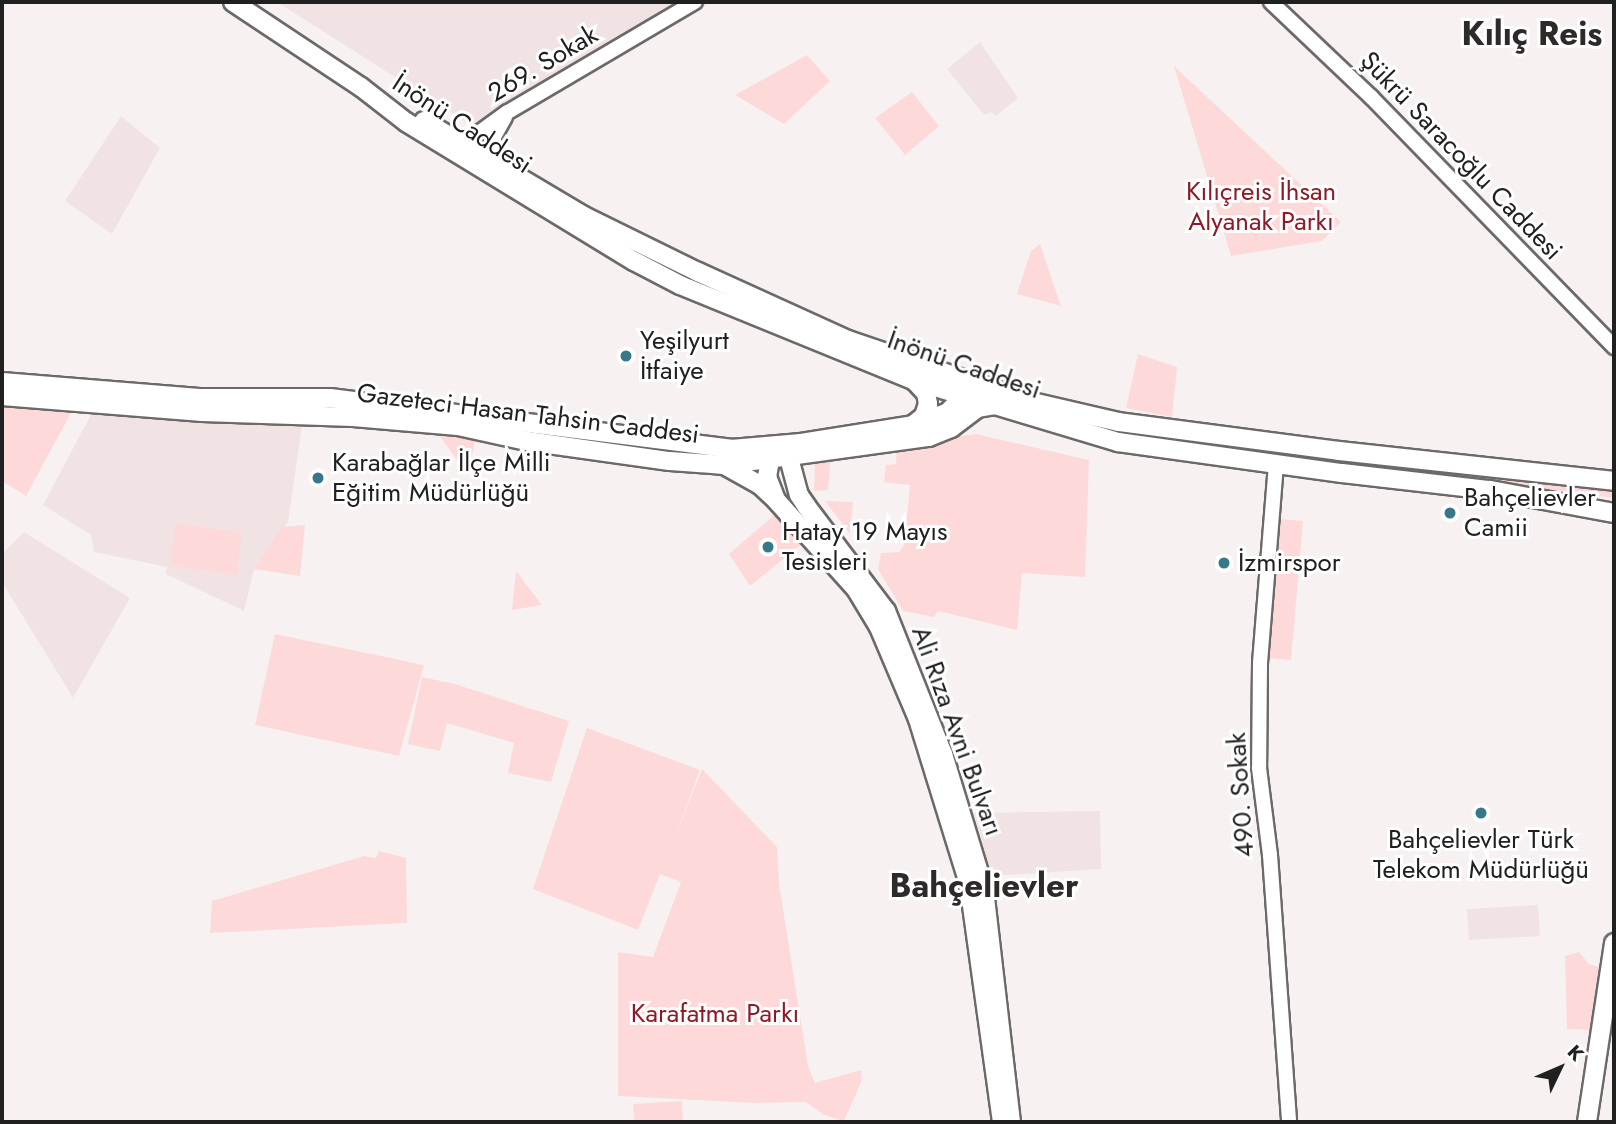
<!DOCTYPE html>
<html>
<head>
<meta charset="utf-8">
<style>
	body { margin:0 }
	#map { position:relative; width:1616px; height:1124px; overflow:hidden; background:#f7f2f1; font-family:Jost,sans-serif }
	div>[style] { position:absolute }
	.built>* { inset:0; background:#f1e3e3 }
	.green>* { inset:0; background:#fddad9 }
	.roads { filter:drop-shadow(2px 0 #6d6969) drop-shadow(-2px 0 #6d6969) drop-shadow(0 2px #6d6969) drop-shadow(0 -2px #6d6969) }
	.minor>* { height:14px; margin:-7px; padding:0 7px; transform-origin:7px; border-radius:7px; background:#fff }
	.major>* { height:18px; margin:-9px; padding:0 9px; transform-origin:9px; border-radius:9px; background:#fff }
	.dots>* { width:19px; height:19px; translate:-50% -50%; box-sizing:border-box; border:4px solid #fff; border-radius:50% }
	span { translate:-50% -50%; white-space:nowrap; text-align:center; line-height:1.15; -webkit-text-stroke:6px #fff; paint-order:stroke }
	.street-label { font-size:26px; color:#212020 }
	.park-label { font-size:26px; color:#8f1927 }
	.poi-label { font-size:26px; color:#212020 }
	.left { translate:0 -50%; text-align:left }
	.district-label { font-size:33px; color:#2e2a2a; font-weight:700 }
	.frame { position:absolute; inset:0; border:4px solid #212020; pointer-events:none }
	.north { position:absolute; left:1525px; top:1033px; width:70px; height:70px; -webkit-text-stroke:5px #fff; paint-order:stroke; rotate:46deg; font-size:19px; font-weight:700; line-height:28px; text-align:center; color:#212020 }
	.north::after { content:''; display:block; margin:auto; width:24px; height:32px; background:#212020; clip-path:polygon(50% 0,100% 100%,50% 72%,0 100%) }
</style>
</head>
<body>
<div id="map">
	<div class="built">
		<i style="clip-path:polygon(277px 2px,683px 2px,475px 128px)"></i>
		<i style="clip-path:polygon(980px 42px,1018px 98px,996px 116px,992px 112px,984px 115px,947px 69px)"></i>
		<i style="clip-path:polygon(121px 116px,160px 148px,112px 234px,65px 201px)"></i>
		<i style="clip-path:polygon(94px 409px,302px 426px,288px 522px,254px 569px,244px 611px,166px 574px,167px 567px,94px 552px,91px 535px,43px 505px)"></i>
		<i style="clip-path:polygon(24px 532px,130px 598px,73px 698px,2px 582px,2px 554px)"></i>
		<i style="clip-path:polygon(1100px 811px,1101px 869px,992px 876px,974px 813px)"></i>
		<i style="clip-path:polygon(1538px 905px,1540px 936px,1469px 940px,1467px 909px)"></i>
	</div>
	<div class="green">
		<i style="clip-path:polygon(807px 55px,830px 81px,784px 124px,735px 95px)"></i>
		<i style="clip-path:polygon(1174px 66px,1341px 222px,1322px 241px,1231px 256px)"></i>
		<i style="clip-path:polygon(912px 92px,939px 126px,905px 155px,875px 118px)"></i>
		<i style="clip-path:polygon(1040px 244px,1061px 306px,1017px 294px,1031px 251px)"></i>
		<i style="clip-path:polygon(1138px 354px,1177px 367px,1172px 417px,1126px 408px)"></i>
		<i style="clip-path:polygon(2px 405px,72px 411px,26px 496px,2px 481px)"></i>
		<i style="clip-path:polygon(431px 424px,477px 430px,468px 475px)"></i>
		<i style="clip-path:polygon(976px 434px,1089px 460px,1085px 577px,1022px 573px,1017px 630px,938px 611px,934px 617px,903px 611px,878px 569px,881px 553px,899px 552px,904px 545px,910px 485px,884px 482px,886px 465px,896px 464px,897px 445px)"></i>
		<i style="clip-path:polygon(831px 453px,828px 490px,814px 491px,815px 458px)"></i>
		<i style="clip-path:polygon(1483px 475px,1614px 490px,1614px 498px,1482px 483px)"></i>
		<i style="clip-path:polygon(825px 501px,853px 502px,850px 534px)"></i>
		<i style="clip-path:polygon(781px 509px,807px 540px,750px 586px,729px 554px)"></i>
		<i style="clip-path:polygon(1281px 519px,1303px 521px,1291px 660px,1268px 658px)"></i>
		<i style="clip-path:polygon(176px 523px,242px 533px,237px 575px,170px 565px)"></i>
		<i style="clip-path:polygon(305px 525px,300px 576px,254px 569px,282px 527px)"></i>
		<i style="clip-path:polygon(516px 571px,542px 605px,512px 610px)"></i>
		<i style="clip-path:polygon(275px 634px,424px 665px,399px 756px,255px 725px)"></i>
		<i style="clip-path:polygon(422px 677px,455px 684px,569px 721px,551px 782px,508px 773px,514px 743px,447px 723px,440px 751px,408px 744px)"></i>
		<i style="clip-path:polygon(587px 728px,700px 770px,673px 842px,702px 769px,777px 847px,779px 884px,808px 1066px,815px 1083px,861px 1070px,862px 1080px,844px 1121px,824px 1115px,806px 1102px,754px 1103px,618px 1096px,618px 952px,653px 957px,681px 882px,660px 874px,638px 930px,533px 889px)"></i>
		<i style="clip-path:polygon(379px 851px,406px 858px,407px 923px,210px 933px,212px 901px,364px 856px,376px 858px)"></i>
		<i style="clip-path:polygon(1579px 952px,1589px 964px,1603px 968px,1591px 1030px,1567px 1029px,1565px 956px)"></i>
		<i style="clip-path:polygon(682px 1101px,683px 1122px,634px 1122px,633px 1104px)"></i>
	</div>
	<div class="roads">
		<div class="minor">
			<i style="left:1271px;top:2px;width:138px;rotate:43.5deg"></i>
			<i style="left:1371px;top:97px;width:349px;rotate:45.8deg"></i>
			<i style="left:505px;top:117px;width:25px;rotate:119deg"></i>
			<i style="left:493px;top:139px;width:32px;rotate:66deg"></i>
			<i style="left:462px;top:152px;width:27px;rotate:-48deg"></i>
			<i style="left:480px;top:132px;width:34px;rotate:-36deg"></i>
			<i style="left:508px;top:112px;width:217px;rotate:-30.5deg"></i>
			<i style="left:1276px;top:464px;width:200px;rotate:94.6deg"></i>
			<i style="left:1260px;top:663px;width:105px;rotate:90.5deg"></i>
			<i style="left:1259px;top:768px;width:88px;rotate:82.8deg"></i>
			<i style="left:1270px;top:855px;width:268px;rotate:85.9deg"></i>
		</div>
		<div class="major">
			<i style="left:233px;top:2px;width:154px;rotate:33.6deg"></i>
			<i style="left:361px;top:87px;width:57px;rotate:37.9deg"></i>
			<i style="left:406px;top:122px;width:267px;rotate:31.4deg"></i>
			<i style="left:634px;top:261px;width:52px;rotate:27.6deg"></i>
			<i style="left:680px;top:285px;width:254px;rotate:22.2deg"></i>
			<i style="left:915px;top:381px;width:212px;rotate:16.7deg"></i>
			<i style="left:1118px;top:442px;width:226px;rotate:7.9deg"></i>
			<i style="left:1342px;top:473px;width:149px;rotate:6.6deg"></i>
			<i style="left:1490px;top:490px;width:126px;rotate:10.5deg"></i>
			<i style="left:424px;top:121px;width:186px;rotate:30.7deg"></i>
			<i style="left:584px;top:216px;width:127px;rotate:26.2deg"></i>
			<i style="left:698px;top:272px;width:165px;rotate:24.4deg"></i>
			<i style="left:848px;top:340px;width:190px;rotate:18.7deg"></i>
			<i style="left:1028px;top:401px;width:93px;rotate:13deg"></i>
			<i style="left:1119px;top:422px;width:222px;rotate:7.5deg"></i>
			<i style="left:1339px;top:451px;width:277px;rotate:6.2deg"></i>
			<i style="left:2px;top:382px;width:201px;rotate:4.6deg"></i>
			<i style="left:202px;top:398px;width:128px"></i>
			<i style="left:330px;top:398px;width:404px;rotate:7.2deg"></i>
			<i style="left:731px;top:449px;width:70px;rotate:-4.9deg"></i>
			<i style="left:801px;top:443px;width:113px;rotate:-9.1deg"></i>
			<i style="left:913px;top:425px;width:37px;rotate:-20deg"></i>
			<i style="left:948px;top:412px;width:32px;rotate:-46deg"></i>
			<i style="left:2px;top:396px;width:201px;rotate:4.6deg"></i>
			<i style="left:202px;top:412px;width:151px;rotate:1.9deg"></i>
			<i style="left:353px;top:417px;width:105px;rotate:4.9deg"></i>
			<i style="left:458px;top:426px;width:71px;rotate:12.3deg"></i>
			<i style="left:527px;top:441px;width:144px;rotate:8deg"></i>
			<i style="left:670px;top:461px;width:54px;rotate:4.2deg"></i>
			<i style="left:724px;top:465px;width:207px;rotate:-7.8deg"></i>
			<i style="left:929px;top:437px;width:24px;rotate:-22deg"></i>
			<i style="left:951px;top:428px;width:34px;rotate:-37deg"></i>
			<i style="left:978px;top:408px;width:17px;rotate:-10deg"></i>
			<i style="left:913px;top:425px;width:14px;rotate:-39deg"></i>
			<i style="left:924px;top:416px;width:13px;rotate:-72deg"></i>
			<i style="left:928px;top:404px;width:11px;rotate:-100deg"></i>
			<i style="left:926px;top:393px;width:16px;rotate:-133deg"></i>
			<i style="left:724px;top:465px;width:41px;rotate:29.1deg"></i>
			<i style="left:760px;top:485px;width:19px;rotate:43deg"></i>
			<i style="left:1002px;top:1122px;width:240px;rotate:-97.9deg"></i>
			<i style="left:969px;top:884px;width:173px;rotate:-107.2deg"></i>
			<i style="left:918px;top:719px;width:100px;rotate:-113deg"></i>
			<i style="left:879px;top:627px;width:44px;rotate:-121.2deg"></i>
			<i style="left:856px;top:589px;width:120px;rotate:-132deg"></i>
			<i style="left:776px;top:500px;width:25px;rotate:-111deg"></i>
			<i style="left:767px;top:477px;width:17px;rotate:-80deg"></i>
			<i style="left:770px;top:460px;width:16px;rotate:-63deg"></i>
			<i style="left:777px;top:446px;width:17px;rotate:45deg"></i>
			<i style="left:789px;top:458px;width:38px;rotate:75deg"></i>
			<i style="left:799px;top:495px;width:14px;rotate:56deg"></i>
			<i style="left:807px;top:507px;width:131px;rotate:52.8deg"></i>
			<i style="left:886px;top:611px;width:154px;rotate:68.3deg"></i>
			<i style="left:943px;top:754px;width:141px;rotate:73.1deg"></i>
			<i style="left:984px;top:889px;width:235px;rotate:83.4deg"></i>
			<i style="left:1587px;top:1122px;width:181px;rotate:-81.4deg"></i>
		</div>
	</div>
	<div class="dots">
		<i style="left:626px;top:356px;background:#36788a"></i>
		<i style="left:318px;top:478px;background:#36788a"></i>
		<i style="left:1450px;top:513px;background:#36788a"></i>
		<i style="left:768px;top:547px;background:#36788a"></i>
		<i style="left:1224px;top:563px;background:#36788a"></i>
		<i style="left:1481px;top:813px;background:#36788a"></i>
	</div>
	<div class="street-label">
		<span style="left:543px;top:64px;rotate:-31deg">269. Sokak</span>
		<span style="left:462px;top:124px;rotate:33deg">İnönü Caddesi</span>
		<span style="left:1461px;top:156px;rotate:46deg">Şükrü Saracoğlu Caddesi</span>
		<span style="left:964px;top:365px;rotate:19deg">İnönü Caddesi</span>
		<span style="left:528px;top:414px;rotate:7deg">Gazeteci Hasan Tahsin Caddesi</span>
		<span style="left:957px;top:731px;rotate:70deg">Ali Rıza Avni Bulvarı</span>
		<span style="left:1241px;top:795px;rotate:-94deg">490. Sokak</span>
	</div>
	<div class="park-label">
		<span style="left:1261px;top:207px">Kılıçreis İhsan<br>Alyanak Parkı</span>
		<span style="left:715px;top:1014px">Karafatma Parkı</span>
	</div>
	<div class="poi-label">
		<span class="left" style="left:640px;top:356px">Yeşilyurt<br>İtfaiye</span>
		<span class="left" style="left:332px;top:478px">Karabağlar İlçe Milli<br>Eğitim Müdürlüğü</span>
		<span class="left" style="left:1464px;top:513px">Bahçelievler<br>Camii</span>
		<span class="left" style="left:782px;top:547px">Hatay 19 Mayıs<br>Tesisleri</span>
		<span class="left" style="left:1238px;top:563px">İzmirspor</span>
		<span style="left:1481px;top:855px">Bahçelievler Türk<br>Telekom Müdürlüğü</span>
	</div>
	<div class="district-label">
		<span style="left:1532px;top:34px">Kılıç Reis</span>
		<span style="left:984px;top:886px">Bahçelievler</span>
	</div>
	<div class="frame"></div>
	<div class="north">K</div>
</div>
</body>
</html>
